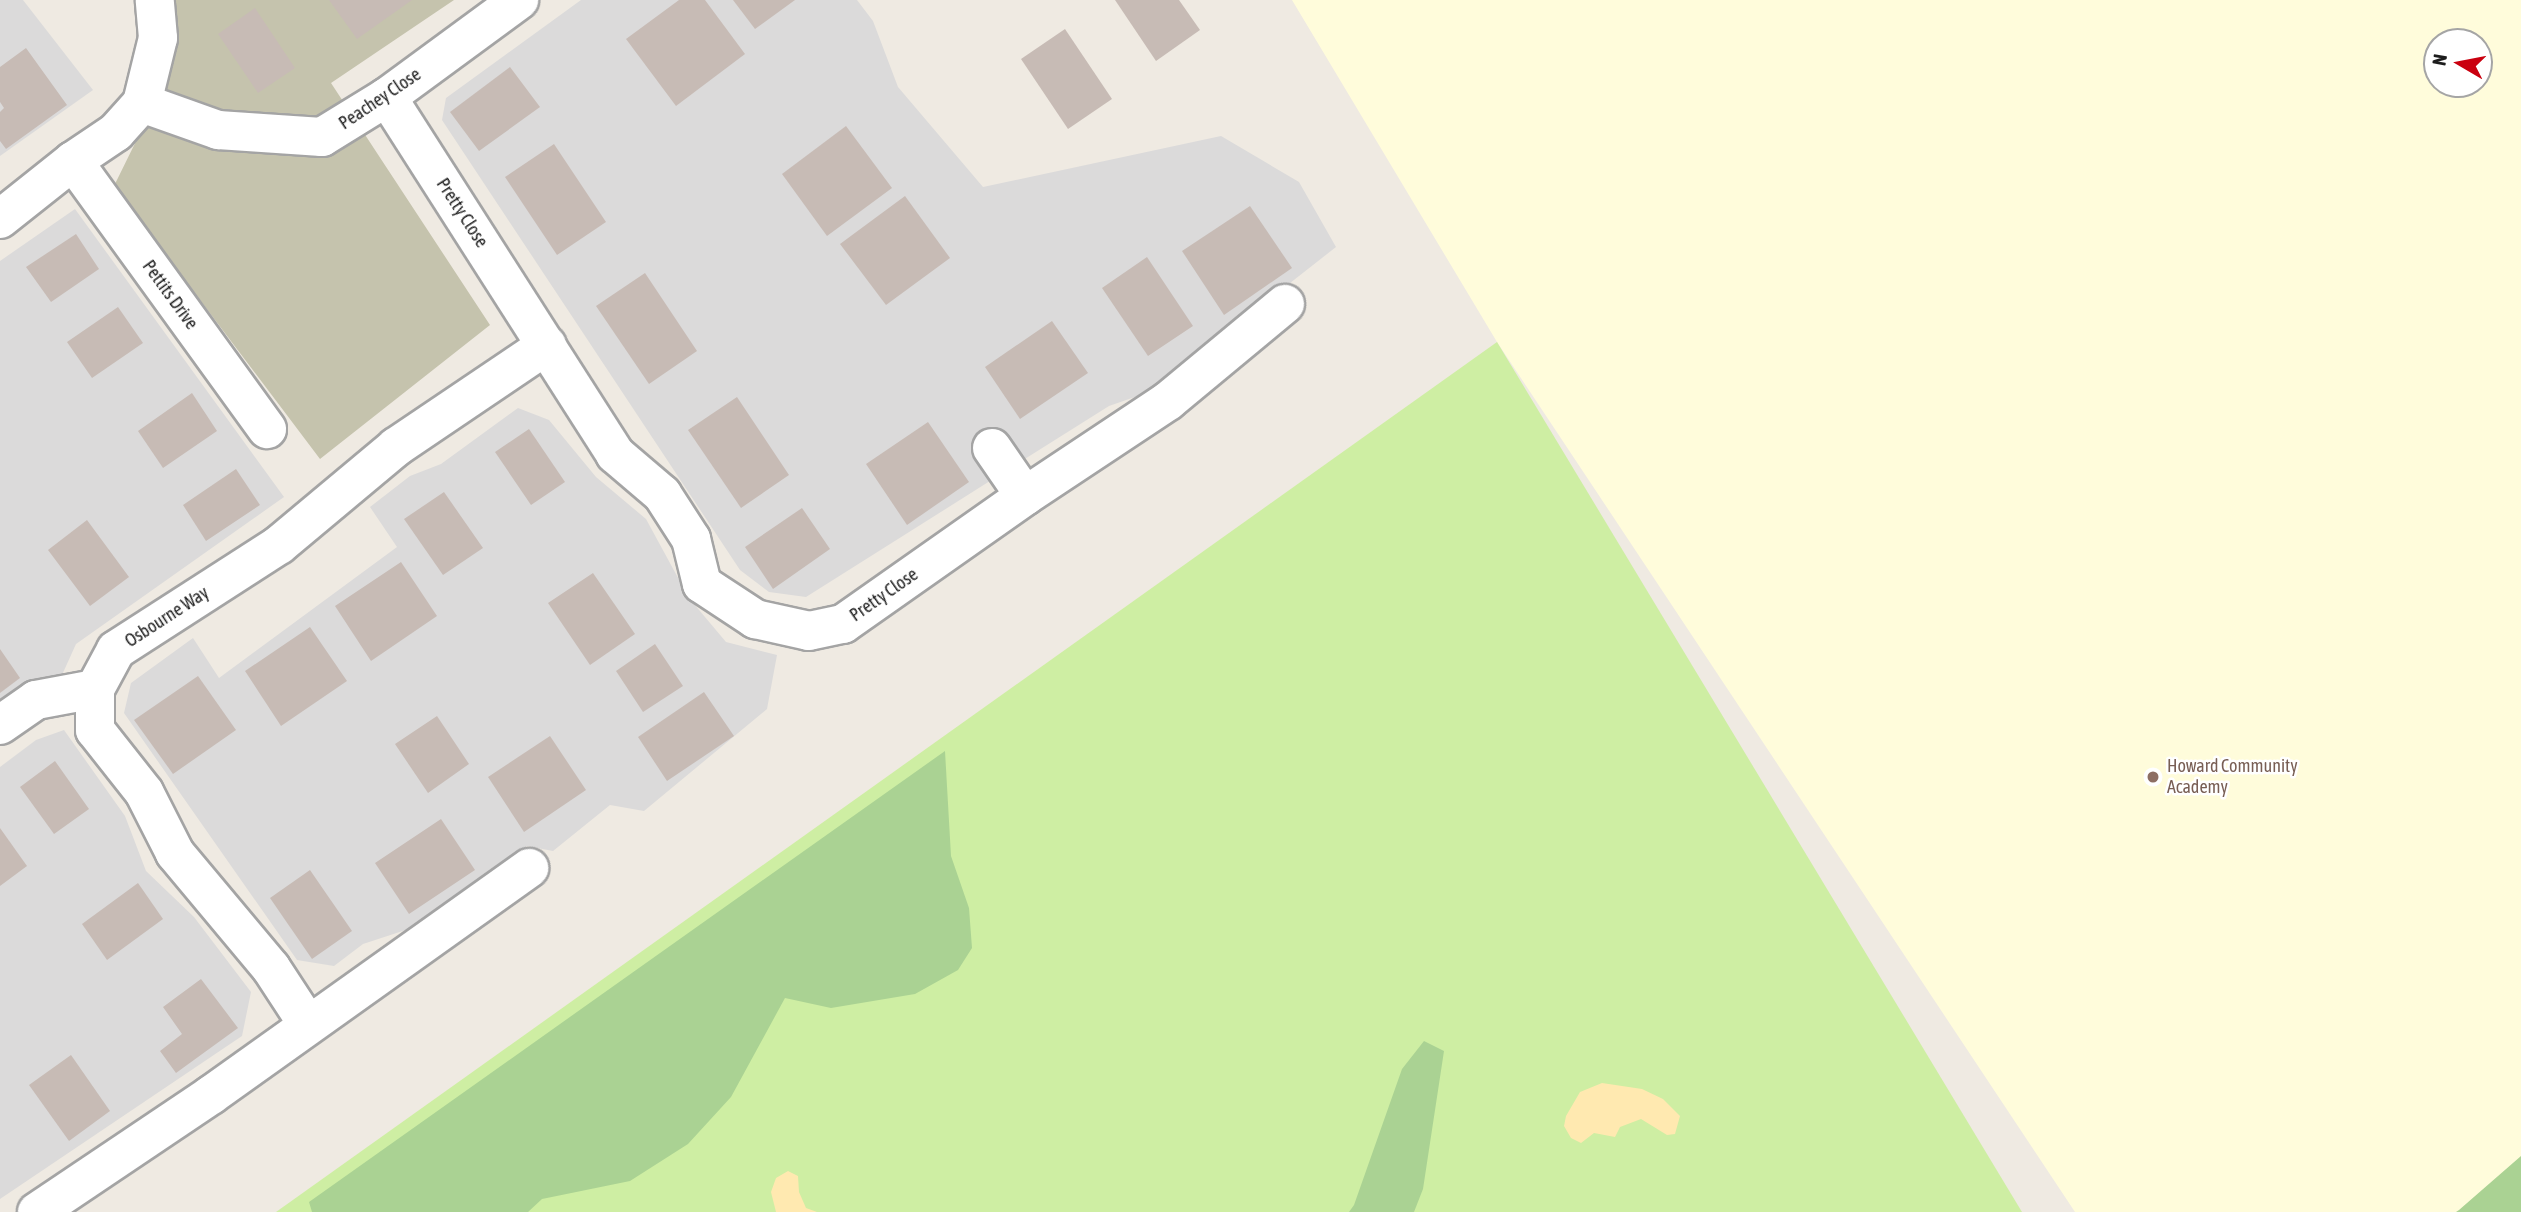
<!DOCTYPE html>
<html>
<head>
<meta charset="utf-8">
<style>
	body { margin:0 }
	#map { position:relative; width:2521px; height:1212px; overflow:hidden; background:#efeae2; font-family:"Asap Condensed",sans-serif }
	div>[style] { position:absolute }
	.residential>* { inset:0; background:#dbdada }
	.education>* { inset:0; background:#fffcdb }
	.construction>* { inset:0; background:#c5c3ad }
	.grass>* { inset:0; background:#ceeea3 }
	.forest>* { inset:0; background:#aad293 }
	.sand>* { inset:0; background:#ffe9b0 }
	.building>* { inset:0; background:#c7bbb5 }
	.roads { filter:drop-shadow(2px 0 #a4a4a4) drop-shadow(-2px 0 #a4a4a4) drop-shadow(0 2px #a4a4a4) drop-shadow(0 -2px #a4a4a4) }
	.minor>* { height:38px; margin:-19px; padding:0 19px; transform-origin:19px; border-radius:19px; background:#fff }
	.dots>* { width:19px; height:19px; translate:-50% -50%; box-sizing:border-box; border:4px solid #fff; border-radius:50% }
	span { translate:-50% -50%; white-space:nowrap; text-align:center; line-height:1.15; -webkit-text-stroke:5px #fff; paint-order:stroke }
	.street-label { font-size:18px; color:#1d1d1d }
	.education-label { font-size:18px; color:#785e54 }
	.left { translate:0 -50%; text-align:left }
	.north { position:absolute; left:2423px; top:28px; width:70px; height:70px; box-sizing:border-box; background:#fff; border:2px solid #a5a5a5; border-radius:50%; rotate:280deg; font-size:19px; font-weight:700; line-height:28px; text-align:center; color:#1d1d1d }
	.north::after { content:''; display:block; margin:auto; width:24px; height:32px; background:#ca000f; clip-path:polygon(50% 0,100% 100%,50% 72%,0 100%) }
</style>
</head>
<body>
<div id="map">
	<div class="residential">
		<i style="clip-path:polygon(0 0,23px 0,93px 90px,0 156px)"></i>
		<i style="clip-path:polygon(581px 0,857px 0,873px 21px,898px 87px,983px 187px,1221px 136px,1299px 182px,1336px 247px,1152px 391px,1109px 406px,806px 597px,769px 592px,740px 570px,442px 120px,446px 98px)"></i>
		<i style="clip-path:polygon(75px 209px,284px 497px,76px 644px,62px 675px,22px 686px,0 703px,0 261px)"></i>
		<i style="clip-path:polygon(518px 408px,549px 420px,596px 477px,646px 519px,689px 598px,726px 642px,777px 655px,767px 709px,644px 811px,610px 805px,553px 851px,527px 846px,427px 923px,363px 944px,334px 966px,297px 960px,124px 713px,131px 683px,193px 638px,219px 678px,397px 547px,370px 507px,410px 476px,441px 464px)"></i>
		<i style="clip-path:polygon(64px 730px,125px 816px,146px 871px,194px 917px,251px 992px,242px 1036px,0 1199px,0 767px,36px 740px)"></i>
	</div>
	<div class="education">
		<i style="clip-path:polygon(evenodd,1292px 0,2521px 0,2521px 1212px,2075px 1212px,1497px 342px,1292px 0,2437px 42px,2479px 42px,2479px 84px,2437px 84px,2437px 42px)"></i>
	</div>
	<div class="construction">
		<i style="clip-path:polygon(164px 0,454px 0,331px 83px,490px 325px,320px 459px,114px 186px,172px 68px)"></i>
	</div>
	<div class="grass">
		<i style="clip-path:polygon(1497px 342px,2022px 1212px,276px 1212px)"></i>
	</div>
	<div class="forest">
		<i style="clip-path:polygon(945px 751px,951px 856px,969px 908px,972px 948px,958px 970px,915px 994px,831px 1008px,785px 998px,731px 1097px,688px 1144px,630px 1181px,542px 1199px,528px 1212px,312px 1212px,309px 1202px)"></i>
		<i style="clip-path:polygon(1424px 1041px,1444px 1051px,1423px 1189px,1414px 1212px,1349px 1212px,1354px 1205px,1402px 1069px)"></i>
		<i style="clip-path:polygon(2521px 1156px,2521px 1212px,2456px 1212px,2459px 1210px)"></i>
	</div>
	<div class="sand">
		<i style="clip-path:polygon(1602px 1083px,1642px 1089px,1663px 1099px,1680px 1116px,1675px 1134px,1667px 1135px,1641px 1119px,1620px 1127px,1615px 1137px,1594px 1133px,1581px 1143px,1571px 1138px,1564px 1126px,1566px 1116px,1580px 1092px)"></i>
		<i style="clip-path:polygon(788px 1171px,798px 1176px,799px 1192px,806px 1208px,817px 1212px,776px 1212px,771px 1192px,776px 1178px)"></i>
	</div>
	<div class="building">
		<i style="clip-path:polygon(329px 0,412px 0,357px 39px)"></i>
		<i style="clip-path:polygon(679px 0,705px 0,745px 54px,676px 106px,626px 39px)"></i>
		<i style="clip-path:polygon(733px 0,795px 0,755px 29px)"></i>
		<i style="clip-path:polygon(1115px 0,1179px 0,1200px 30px,1156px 61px)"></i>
		<i style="clip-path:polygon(255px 8px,295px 68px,258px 93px,218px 34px)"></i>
		<i style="clip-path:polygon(1065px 29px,1112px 99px,1068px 129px,1021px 59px)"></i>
		<i style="clip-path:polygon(26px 48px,67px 105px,6px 149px,0 141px,0 112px,4px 108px,0 102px,0 67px)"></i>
		<i style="clip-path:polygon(510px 67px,540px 107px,479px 151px,450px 112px)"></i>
		<i style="clip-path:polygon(846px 126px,892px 188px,827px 236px,782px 174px)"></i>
		<i style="clip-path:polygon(554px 144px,606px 222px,557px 255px,505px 177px)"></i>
		<i style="clip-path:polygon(905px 196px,950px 258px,886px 305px,840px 244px)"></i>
		<i style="clip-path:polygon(1250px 206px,1292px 268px,1224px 315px,1182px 251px)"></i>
		<i style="clip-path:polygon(76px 234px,99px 269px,51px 302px,26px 267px)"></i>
		<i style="clip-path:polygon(1147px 257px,1193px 326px,1148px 356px,1102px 288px)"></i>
		<i style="clip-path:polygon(645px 273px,697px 351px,649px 384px,596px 306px)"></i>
		<i style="clip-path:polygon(118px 307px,143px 343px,92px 378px,67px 342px)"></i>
		<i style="clip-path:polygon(1052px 321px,1088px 373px,1020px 419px,985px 367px)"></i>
		<i style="clip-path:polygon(192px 393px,217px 431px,163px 468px,138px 431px)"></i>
		<i style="clip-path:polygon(737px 397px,789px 475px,741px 508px,688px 430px)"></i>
		<i style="clip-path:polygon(928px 422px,969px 482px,907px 525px,866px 464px)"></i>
		<i style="clip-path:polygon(529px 429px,565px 482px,531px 505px,495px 452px)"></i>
		<i style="clip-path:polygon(236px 469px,260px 505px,206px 541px,183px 505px)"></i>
		<i style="clip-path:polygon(444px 492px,483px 548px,443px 575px,404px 519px)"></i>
		<i style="clip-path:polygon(802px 508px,830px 549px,773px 589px,745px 547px)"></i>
		<i style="clip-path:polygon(87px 520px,129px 577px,90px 606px,48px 550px)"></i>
		<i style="clip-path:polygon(401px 562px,437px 616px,371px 661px,335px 606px)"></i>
		<i style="clip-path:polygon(593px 573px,635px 634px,590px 665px,548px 603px)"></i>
		<i style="clip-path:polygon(310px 627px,347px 681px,281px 726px,245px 671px)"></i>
		<i style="clip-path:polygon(655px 644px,683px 686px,643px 712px,616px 671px)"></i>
		<i style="clip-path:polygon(0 649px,20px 678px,0 693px)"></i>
		<i style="clip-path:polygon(198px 676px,236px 730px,173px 774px,134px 720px)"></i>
		<i style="clip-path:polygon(704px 692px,734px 736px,667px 781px,638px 737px)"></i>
		<i style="clip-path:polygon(437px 716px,469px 764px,428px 793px,395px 744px)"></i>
		<i style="clip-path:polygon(550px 736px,586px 790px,524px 832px,488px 777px)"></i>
		<i style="clip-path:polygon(55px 761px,89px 809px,54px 834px,20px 787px)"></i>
		<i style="clip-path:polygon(441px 819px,475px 870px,409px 914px,375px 863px)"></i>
		<i style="clip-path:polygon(0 828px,27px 866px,0 886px)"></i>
		<i style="clip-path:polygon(310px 870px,352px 931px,312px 959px,270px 898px)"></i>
		<i style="clip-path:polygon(138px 883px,163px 919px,107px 960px,82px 924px)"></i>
		<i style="clip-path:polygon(201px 979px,238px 1028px,176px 1073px,160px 1051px,182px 1034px,163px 1007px)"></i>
		<i style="clip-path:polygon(71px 1055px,110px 1111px,69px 1141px,29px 1085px)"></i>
	</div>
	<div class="roads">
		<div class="minor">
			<i style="left:387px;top:97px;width:424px;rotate:57.4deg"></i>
			<i style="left:615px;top:454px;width:62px;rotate:40.4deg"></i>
			<i style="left:662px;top:494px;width:54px;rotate:57.2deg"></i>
			<i style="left:691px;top:539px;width:46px;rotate:76.3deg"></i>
			<i style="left:702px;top:584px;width:64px;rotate:33.4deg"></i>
			<i style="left:755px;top:619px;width:55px;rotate:12.5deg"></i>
			<i style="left:809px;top:631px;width:35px;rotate:-12deg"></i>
			<i style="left:843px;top:624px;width:223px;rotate:-35.1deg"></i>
			<i style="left:1025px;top:496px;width:172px;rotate:-33.6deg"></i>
			<i style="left:1168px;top:401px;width:152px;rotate:-39.7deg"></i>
			<i style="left:142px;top:103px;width:81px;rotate:19.6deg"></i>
			<i style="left:218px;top:130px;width:104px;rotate:3.9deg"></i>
			<i style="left:322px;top:137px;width:76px;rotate:-31.6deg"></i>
			<i style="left:387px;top:97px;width:164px;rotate:-36.3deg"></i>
			<i style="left:73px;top:161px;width:331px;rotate:54.1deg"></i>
			<i style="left:0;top:219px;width:93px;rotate:-38.5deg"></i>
			<i style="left:73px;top:161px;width:52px;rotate:-34deg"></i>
			<i style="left:116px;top:132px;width:39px;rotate:-48deg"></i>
			<i style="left:142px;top:103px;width:67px;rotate:-76.2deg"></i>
			<i style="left:158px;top:38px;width:38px;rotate:-95deg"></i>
			<i style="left:992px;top:448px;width:58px;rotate:55.5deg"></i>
			<i style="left:0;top:725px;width:44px;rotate:-34.8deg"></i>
			<i style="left:36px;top:700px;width:60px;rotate:-10.6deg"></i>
			<i style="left:307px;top:1023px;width:66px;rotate:-123.2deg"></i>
			<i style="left:271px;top:968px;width:150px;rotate:-129.9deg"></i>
			<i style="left:175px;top:853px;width:68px;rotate:-116.9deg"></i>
			<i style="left:144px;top:792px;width:79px;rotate:-128.3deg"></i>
			<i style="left:95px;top:730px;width:41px;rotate:-90deg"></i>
			<i style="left:95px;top:689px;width:44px;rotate:-61.7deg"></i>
			<i style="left:116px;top:650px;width:194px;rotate:-32.8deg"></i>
			<i style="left:279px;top:545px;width:153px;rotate:-39.9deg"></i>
			<i style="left:396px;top:447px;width:182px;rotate:-34deg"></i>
			<i style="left:37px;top:1212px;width:210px;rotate:-33.9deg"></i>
			<i style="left:211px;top:1095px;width:391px;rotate:-35.5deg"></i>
		</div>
	</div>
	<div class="dots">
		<i style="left:2153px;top:777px;background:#8d6e63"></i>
	</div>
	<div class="street-label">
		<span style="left:380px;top:99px;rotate:-34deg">Peachey Close</span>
		<span style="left:462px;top:213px;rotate:57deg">Pretty Close</span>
		<span style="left:170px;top:295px;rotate:54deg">Pettits Drive</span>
		<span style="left:884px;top:595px;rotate:-35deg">Pretty Close</span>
		<span style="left:167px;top:617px;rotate:-33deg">Osbourne Way</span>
	</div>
	<div class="education-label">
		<span class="left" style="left:2167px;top:777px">Howard Community<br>Academy</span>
	</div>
	<div class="north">N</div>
</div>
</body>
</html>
